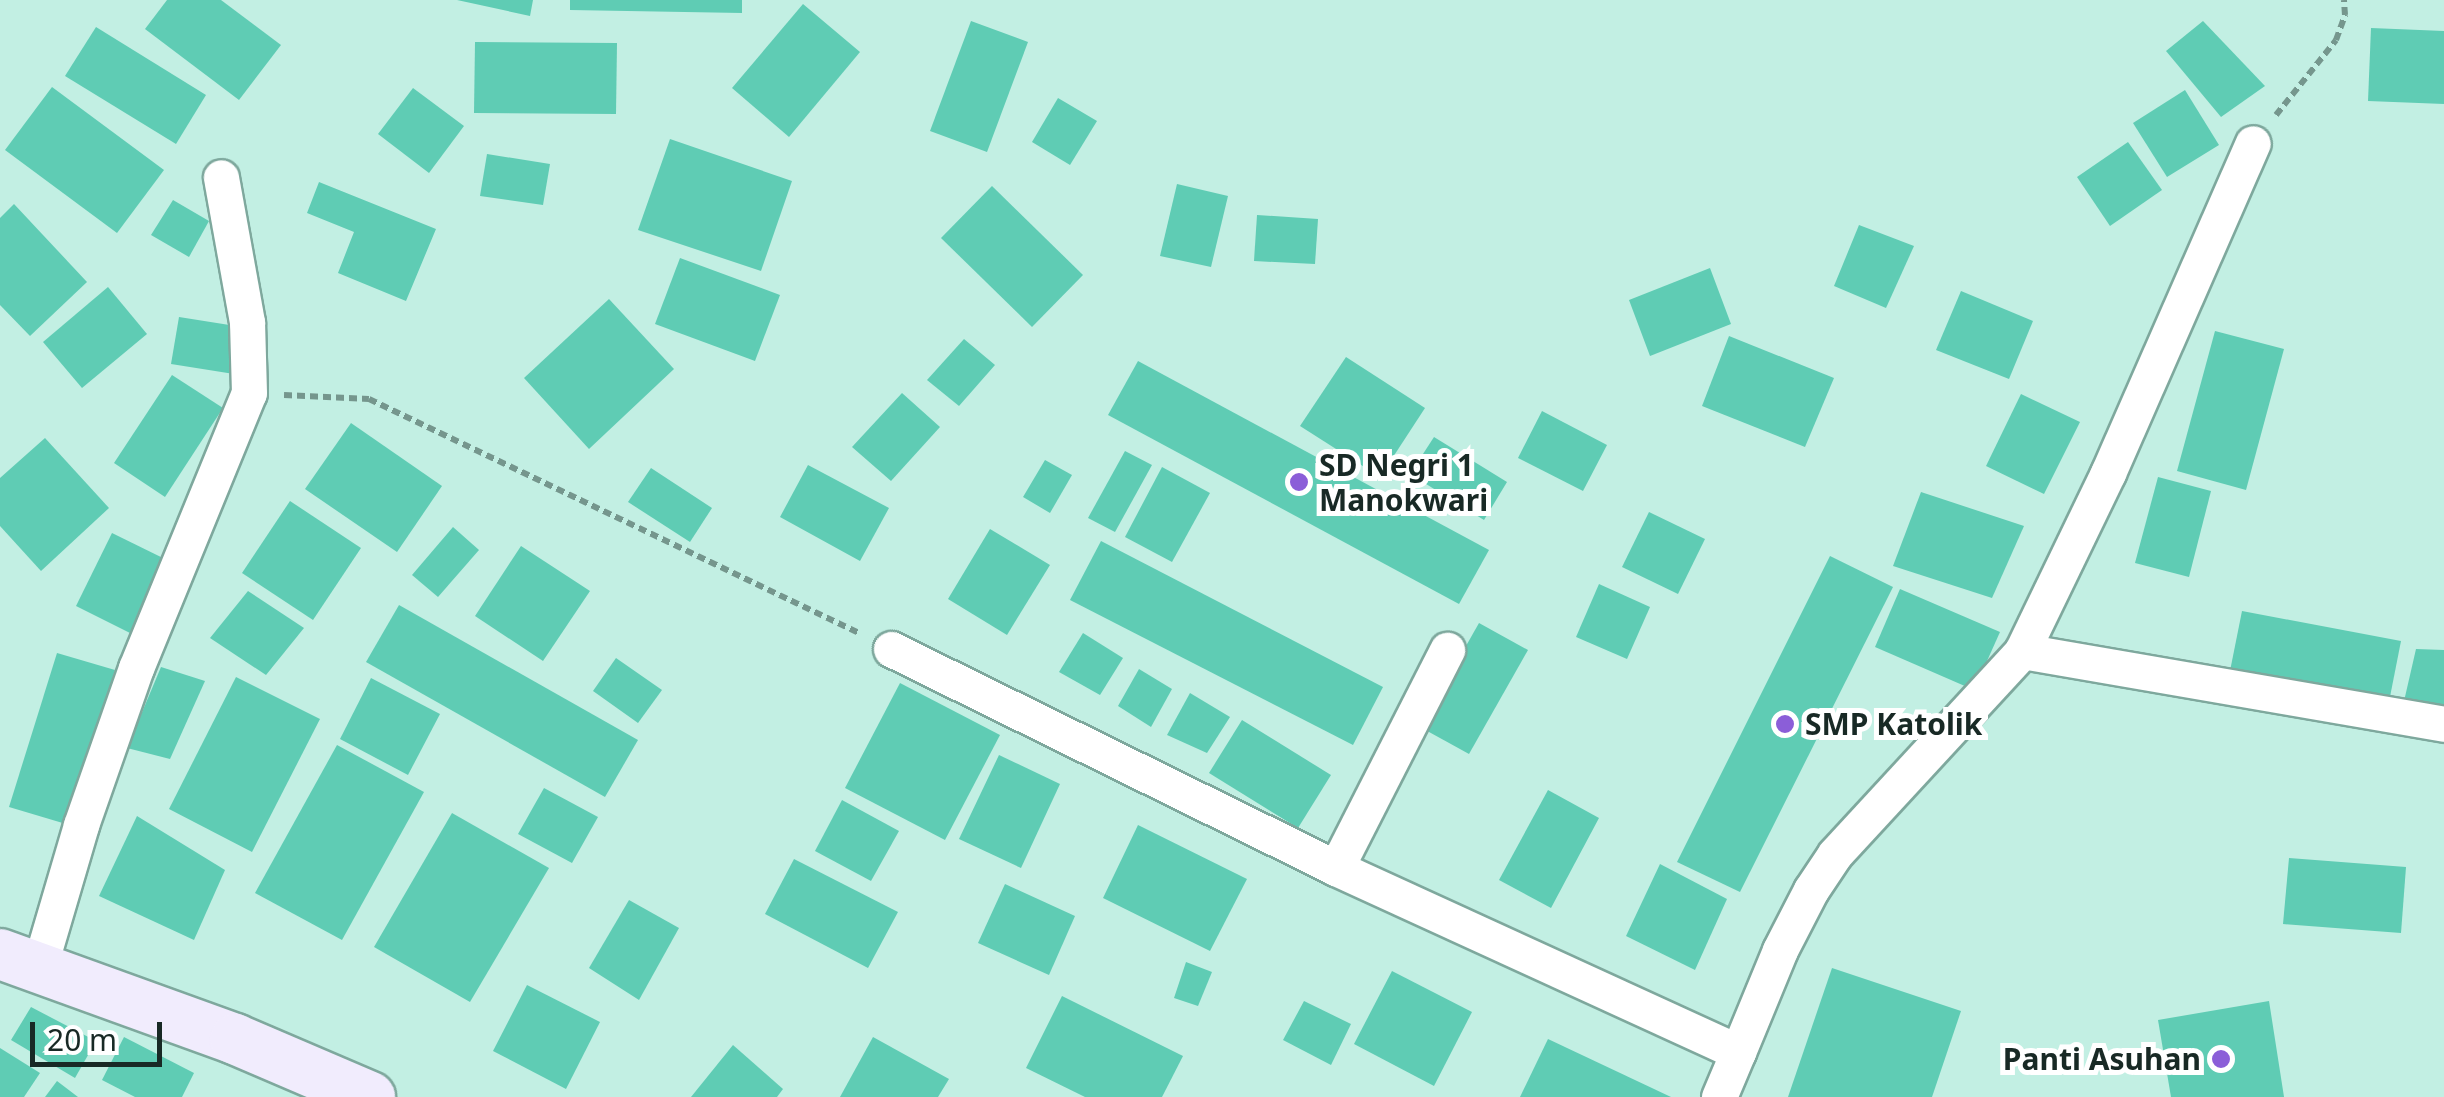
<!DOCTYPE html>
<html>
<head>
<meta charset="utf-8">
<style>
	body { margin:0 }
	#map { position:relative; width:2444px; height:1097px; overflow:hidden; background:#c2efe3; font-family:"Noto Sans",sans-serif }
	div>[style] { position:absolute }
	.building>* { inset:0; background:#5fccb4 }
	.path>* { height:6px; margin-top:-3px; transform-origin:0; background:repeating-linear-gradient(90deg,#75968d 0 8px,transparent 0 13px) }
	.roads { filter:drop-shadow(2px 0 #7ea89d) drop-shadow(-2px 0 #7ea89d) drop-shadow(0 2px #7ea89d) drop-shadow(0 -2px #7ea89d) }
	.street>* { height:35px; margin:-17.5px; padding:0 17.5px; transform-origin:17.5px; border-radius:17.5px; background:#fff }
	.secondary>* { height:50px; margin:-25px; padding:0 25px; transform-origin:25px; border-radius:25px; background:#f1ecfd }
	.dots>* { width:28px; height:28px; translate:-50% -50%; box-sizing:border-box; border:5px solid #fff; border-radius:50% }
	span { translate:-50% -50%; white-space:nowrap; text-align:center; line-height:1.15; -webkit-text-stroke:10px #fff; paint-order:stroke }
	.poi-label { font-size:30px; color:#182925; font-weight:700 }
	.left { translate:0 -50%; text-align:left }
	.right { translate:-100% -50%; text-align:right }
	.scale { position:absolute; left:30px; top:1022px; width:132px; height:45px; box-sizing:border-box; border:5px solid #182925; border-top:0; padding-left:12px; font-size:30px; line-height:35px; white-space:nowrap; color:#182925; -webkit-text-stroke:8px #fff; paint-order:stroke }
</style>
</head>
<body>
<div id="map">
	<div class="building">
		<i style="clip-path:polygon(167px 0,221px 0,281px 45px,239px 100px,145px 29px)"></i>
		<i style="clip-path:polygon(457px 0,533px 0,530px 16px)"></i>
		<i style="clip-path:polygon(570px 0,742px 0,742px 13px,570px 10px)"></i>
		<i style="clip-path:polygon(803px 4px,860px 52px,789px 137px,732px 88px)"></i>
		<i style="clip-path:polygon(971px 21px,1028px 42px,987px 152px,930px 131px)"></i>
		<i style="clip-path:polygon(2203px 21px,2265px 86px,2221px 117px,2166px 51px)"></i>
		<i style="clip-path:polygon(96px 27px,206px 95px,176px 144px,65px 76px)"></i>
		<i style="clip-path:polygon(2371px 28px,2444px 31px,2444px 104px,2368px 101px)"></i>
		<i style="clip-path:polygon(475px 42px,617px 43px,616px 114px,474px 113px)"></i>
		<i style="clip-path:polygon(52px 87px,164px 170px,117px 233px,5px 150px)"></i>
		<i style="clip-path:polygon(413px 88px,464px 126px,429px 173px,378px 134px)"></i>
		<i style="clip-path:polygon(2185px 90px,2219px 145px,2167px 177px,2133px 123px)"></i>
		<i style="clip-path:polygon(1058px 98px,1097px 121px,1070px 165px,1032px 142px)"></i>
		<i style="clip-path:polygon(670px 139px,792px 181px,761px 271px,638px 230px)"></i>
		<i style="clip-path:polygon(2128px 142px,2162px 190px,2110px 226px,2077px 177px)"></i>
		<i style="clip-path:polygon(487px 154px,550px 164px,543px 205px,480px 196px)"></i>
		<i style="clip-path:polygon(319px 182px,436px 229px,406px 301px,338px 273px,354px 232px,307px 213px)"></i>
		<i style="clip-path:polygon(1177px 184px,1228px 196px,1211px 267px,1160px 256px)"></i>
		<i style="clip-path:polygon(992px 186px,1083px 275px,1032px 327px,941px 238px)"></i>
		<i style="clip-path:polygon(173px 200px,209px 221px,189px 257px,151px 235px)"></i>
		<i style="clip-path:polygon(14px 204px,87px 282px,30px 336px,0 305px,0 218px)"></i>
		<i style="clip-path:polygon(1257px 215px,1318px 219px,1315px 264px,1254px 261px)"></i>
		<i style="clip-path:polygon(1859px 225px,1914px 246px,1886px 308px,1834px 286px)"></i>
		<i style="clip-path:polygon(680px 258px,780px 295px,755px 361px,655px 324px)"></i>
		<i style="clip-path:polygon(1710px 268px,1731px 324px,1650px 356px,1629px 300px)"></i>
		<i style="clip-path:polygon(108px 287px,147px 334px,82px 388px,43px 342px)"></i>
		<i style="clip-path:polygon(1961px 291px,2033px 321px,2009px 379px,1936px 350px)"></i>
		<i style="clip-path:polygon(609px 299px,674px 369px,589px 449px,524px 378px)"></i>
		<i style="clip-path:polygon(179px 317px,242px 327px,234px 374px,171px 364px)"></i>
		<i style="clip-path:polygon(2215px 331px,2284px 349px,2246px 490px,2177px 471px)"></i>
		<i style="clip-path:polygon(1729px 336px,1834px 378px,1805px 447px,1702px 406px)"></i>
		<i style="clip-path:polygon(964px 339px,995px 365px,959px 406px,927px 380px)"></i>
		<i style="clip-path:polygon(1346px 357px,1425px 408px,1380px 477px,1300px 426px)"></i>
		<i style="clip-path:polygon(1138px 361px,1489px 550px,1459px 604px,1108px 415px)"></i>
		<i style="clip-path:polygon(172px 375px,223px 408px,165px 497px,114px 463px)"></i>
		<i style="clip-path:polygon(902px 393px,940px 427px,891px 481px,852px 447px)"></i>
		<i style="clip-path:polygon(2021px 394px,2080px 422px,2044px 494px,1986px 466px)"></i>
		<i style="clip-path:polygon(1542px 411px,1607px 445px,1583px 491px,1518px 458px)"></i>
		<i style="clip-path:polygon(351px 423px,442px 486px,397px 552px,305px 489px)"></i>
		<i style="clip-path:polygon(1434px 437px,1507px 482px,1484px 520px,1410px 474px)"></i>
		<i style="clip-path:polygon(45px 438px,109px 508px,41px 571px,0 526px,0 478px)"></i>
		<i style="clip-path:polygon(1125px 451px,1152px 465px,1115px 532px,1088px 518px)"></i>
		<i style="clip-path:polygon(1045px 460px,1072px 475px,1050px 513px,1023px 497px)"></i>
		<i style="clip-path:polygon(808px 465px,889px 508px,860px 561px,780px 517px)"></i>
		<i style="clip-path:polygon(1162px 467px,1210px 493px,1172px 562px,1125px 537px)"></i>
		<i style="clip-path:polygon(651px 468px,712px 508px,690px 542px,628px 502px)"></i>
		<i style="clip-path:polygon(2158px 477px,2211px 491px,2189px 577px,2135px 563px)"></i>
		<i style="clip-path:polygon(1921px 492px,2024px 526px,1992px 598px,1893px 566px)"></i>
		<i style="clip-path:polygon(290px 501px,361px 548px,313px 620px,242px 573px)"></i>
		<i style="clip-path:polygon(1649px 512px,1705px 539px,1678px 594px,1622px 567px)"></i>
		<i style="clip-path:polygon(453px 527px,479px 550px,438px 597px,412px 575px)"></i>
		<i style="clip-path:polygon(990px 529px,1050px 565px,1007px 635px,948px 599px)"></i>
		<i style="clip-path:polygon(112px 533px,167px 560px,130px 633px,76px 606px)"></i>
		<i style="clip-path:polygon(1101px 541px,1383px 687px,1353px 745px,1070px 600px)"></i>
		<i style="clip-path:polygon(521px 546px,590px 591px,543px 661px,475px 616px)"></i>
		<i style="clip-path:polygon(1830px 556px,1893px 587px,1740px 892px,1677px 862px)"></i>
		<i style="clip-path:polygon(1599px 584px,1650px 607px,1627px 659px,1576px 637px)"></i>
		<i style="clip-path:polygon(1900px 589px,2000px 632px,1974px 690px,1875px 647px)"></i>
		<i style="clip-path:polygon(248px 591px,304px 628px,266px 675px,210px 638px)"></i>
		<i style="clip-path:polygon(399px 605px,638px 740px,605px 797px,366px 662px)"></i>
		<i style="clip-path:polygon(2242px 611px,2401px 641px,2387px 712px,2228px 681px)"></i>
		<i style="clip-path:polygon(1479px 623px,1528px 650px,1469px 754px,1420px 727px)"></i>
		<i style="clip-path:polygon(1083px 633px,1123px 658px,1100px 695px,1059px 672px)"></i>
		<i style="clip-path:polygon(2416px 649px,2444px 650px,2444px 716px,2402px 710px)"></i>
		<i style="clip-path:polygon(57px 653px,115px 670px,66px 824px,9px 807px)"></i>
		<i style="clip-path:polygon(616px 658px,662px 690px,638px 723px,593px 691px)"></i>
		<i style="clip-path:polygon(161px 667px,205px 681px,170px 759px,127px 748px)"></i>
		<i style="clip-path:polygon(1139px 669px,1172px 689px,1151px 727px,1118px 706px)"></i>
		<i style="clip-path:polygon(236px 677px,320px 719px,252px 852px,169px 809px)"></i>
		<i style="clip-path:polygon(371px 678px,440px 714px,408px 775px,340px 739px)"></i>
		<i style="clip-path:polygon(900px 683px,1000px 735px,945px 840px,845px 788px)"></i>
		<i style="clip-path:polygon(1190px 693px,1230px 717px,1207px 753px,1167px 735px)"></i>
		<i style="clip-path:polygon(1242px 720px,1331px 775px,1298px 828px,1209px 773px)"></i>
		<i style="clip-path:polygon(337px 745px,424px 792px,342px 940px,255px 893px)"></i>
		<i style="clip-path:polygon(999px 755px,1060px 784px,1021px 868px,959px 839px)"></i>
		<i style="clip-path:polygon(544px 788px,598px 817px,572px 863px,518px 834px)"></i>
		<i style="clip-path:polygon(1548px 790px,1599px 818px,1551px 908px,1499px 880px)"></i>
		<i style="clip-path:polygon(842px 800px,899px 831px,871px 881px,815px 851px)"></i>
		<i style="clip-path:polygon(452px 813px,549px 868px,470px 1002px,374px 947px)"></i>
		<i style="clip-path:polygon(137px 816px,225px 870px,194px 940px,99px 896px)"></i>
		<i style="clip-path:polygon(1138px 825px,1247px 879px,1210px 951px,1103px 898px)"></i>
		<i style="clip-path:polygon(2289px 858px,2406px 867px,2401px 933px,2283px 924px)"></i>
		<i style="clip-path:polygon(794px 859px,898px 912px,868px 968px,765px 914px)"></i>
		<i style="clip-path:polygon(1660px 864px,1727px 899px,1695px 970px,1626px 936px)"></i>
		<i style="clip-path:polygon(1005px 884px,1075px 916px,1049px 975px,978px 943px)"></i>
		<i style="clip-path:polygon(629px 900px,679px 928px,639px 1000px,589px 968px)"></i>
		<i style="clip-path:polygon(1186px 962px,1212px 972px,1198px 1006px,1174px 998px)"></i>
		<i style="clip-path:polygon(1832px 968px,1961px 1011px,1932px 1097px,1788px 1097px)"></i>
		<i style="clip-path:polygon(1392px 971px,1472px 1012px,1434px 1086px,1354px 1044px)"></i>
		<i style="clip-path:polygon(527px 985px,600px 1022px,566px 1089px,493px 1051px)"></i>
		<i style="clip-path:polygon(1062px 996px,1183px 1056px,1162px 1097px,1085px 1097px,1026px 1068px)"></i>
		<i style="clip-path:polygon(1304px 1001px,1351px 1024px,1331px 1065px,1283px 1040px)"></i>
		<i style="clip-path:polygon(2269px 1001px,2284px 1097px,2171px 1097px,2158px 1020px)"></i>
		<i style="clip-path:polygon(31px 1007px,96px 1041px,75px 1078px,11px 1040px)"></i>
		<i style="clip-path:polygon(124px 1037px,194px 1073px,182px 1097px,135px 1097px,102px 1080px)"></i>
		<i style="clip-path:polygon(873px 1037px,949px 1079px,938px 1097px,840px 1097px)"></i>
		<i style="clip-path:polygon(1548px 1039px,1671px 1097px,1520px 1097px)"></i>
		<i style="clip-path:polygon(733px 1045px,783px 1089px,777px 1097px,691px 1097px)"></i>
		<i style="clip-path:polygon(0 1048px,40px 1073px,24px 1097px,0 1097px)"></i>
		<i style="clip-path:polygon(57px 1081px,78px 1097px,45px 1097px)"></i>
	</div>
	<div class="path">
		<i style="left:2276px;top:115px;width:96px;rotate:-51.3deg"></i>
		<i style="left:2336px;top:40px;width:27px;rotate:-70deg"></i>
		<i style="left:2345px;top:15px;width:15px;rotate:-94deg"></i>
		<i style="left:284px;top:395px;width:85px;rotate:2.7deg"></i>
		<i style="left:369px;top:399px;width:543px;rotate:25.53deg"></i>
	</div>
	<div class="roads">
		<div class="street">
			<i style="left:891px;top:649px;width:496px;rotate:26.2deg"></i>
			<i style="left:1336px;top:868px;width:442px;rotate:24.6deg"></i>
			<i style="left:1738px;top:1052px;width:49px;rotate:112.9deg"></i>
			<i style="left:2022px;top:651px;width:428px;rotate:9.8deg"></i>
			<i style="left:1336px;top:868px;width:245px;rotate:-63deg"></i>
			<i style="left:39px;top:968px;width:149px;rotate:-73.6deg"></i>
			<i style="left:81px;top:825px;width:166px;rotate:-70.7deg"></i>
			<i style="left:136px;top:668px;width:297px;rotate:-67.7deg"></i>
			<i style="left:249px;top:393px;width:71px;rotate:-91.6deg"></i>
			<i style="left:247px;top:322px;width:147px;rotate:-100.2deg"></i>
			<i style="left:1738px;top:1052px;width:110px;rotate:-67.6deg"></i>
			<i style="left:1780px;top:950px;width:68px;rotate:-62.7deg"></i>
			<i style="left:1811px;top:890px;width:43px;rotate:-56.3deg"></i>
			<i style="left:1835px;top:854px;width:276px;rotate:-47.3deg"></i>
			<i style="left:2022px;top:651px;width:198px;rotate:-64.2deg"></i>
			<i style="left:2108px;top:473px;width:360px;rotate:-66.3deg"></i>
		</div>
		<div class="secondary">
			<i style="left:0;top:954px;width:250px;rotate:19.9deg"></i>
			<i style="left:235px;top:1039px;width:147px;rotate:23.2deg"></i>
		</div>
	</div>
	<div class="dots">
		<i style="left:1299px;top:482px;background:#8b5ed8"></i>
		<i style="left:1785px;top:724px;background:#8b5ed8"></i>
		<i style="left:2221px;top:1059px;background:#8b5ed8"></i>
	</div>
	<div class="poi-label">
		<span class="left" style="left:1319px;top:482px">SD Negri 1<br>Manokwari</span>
		<span class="left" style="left:1805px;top:724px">SMP Katolik</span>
		<span class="right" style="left:2201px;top:1059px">Panti Asuhan</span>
	</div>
	<div class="scale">20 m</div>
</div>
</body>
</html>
